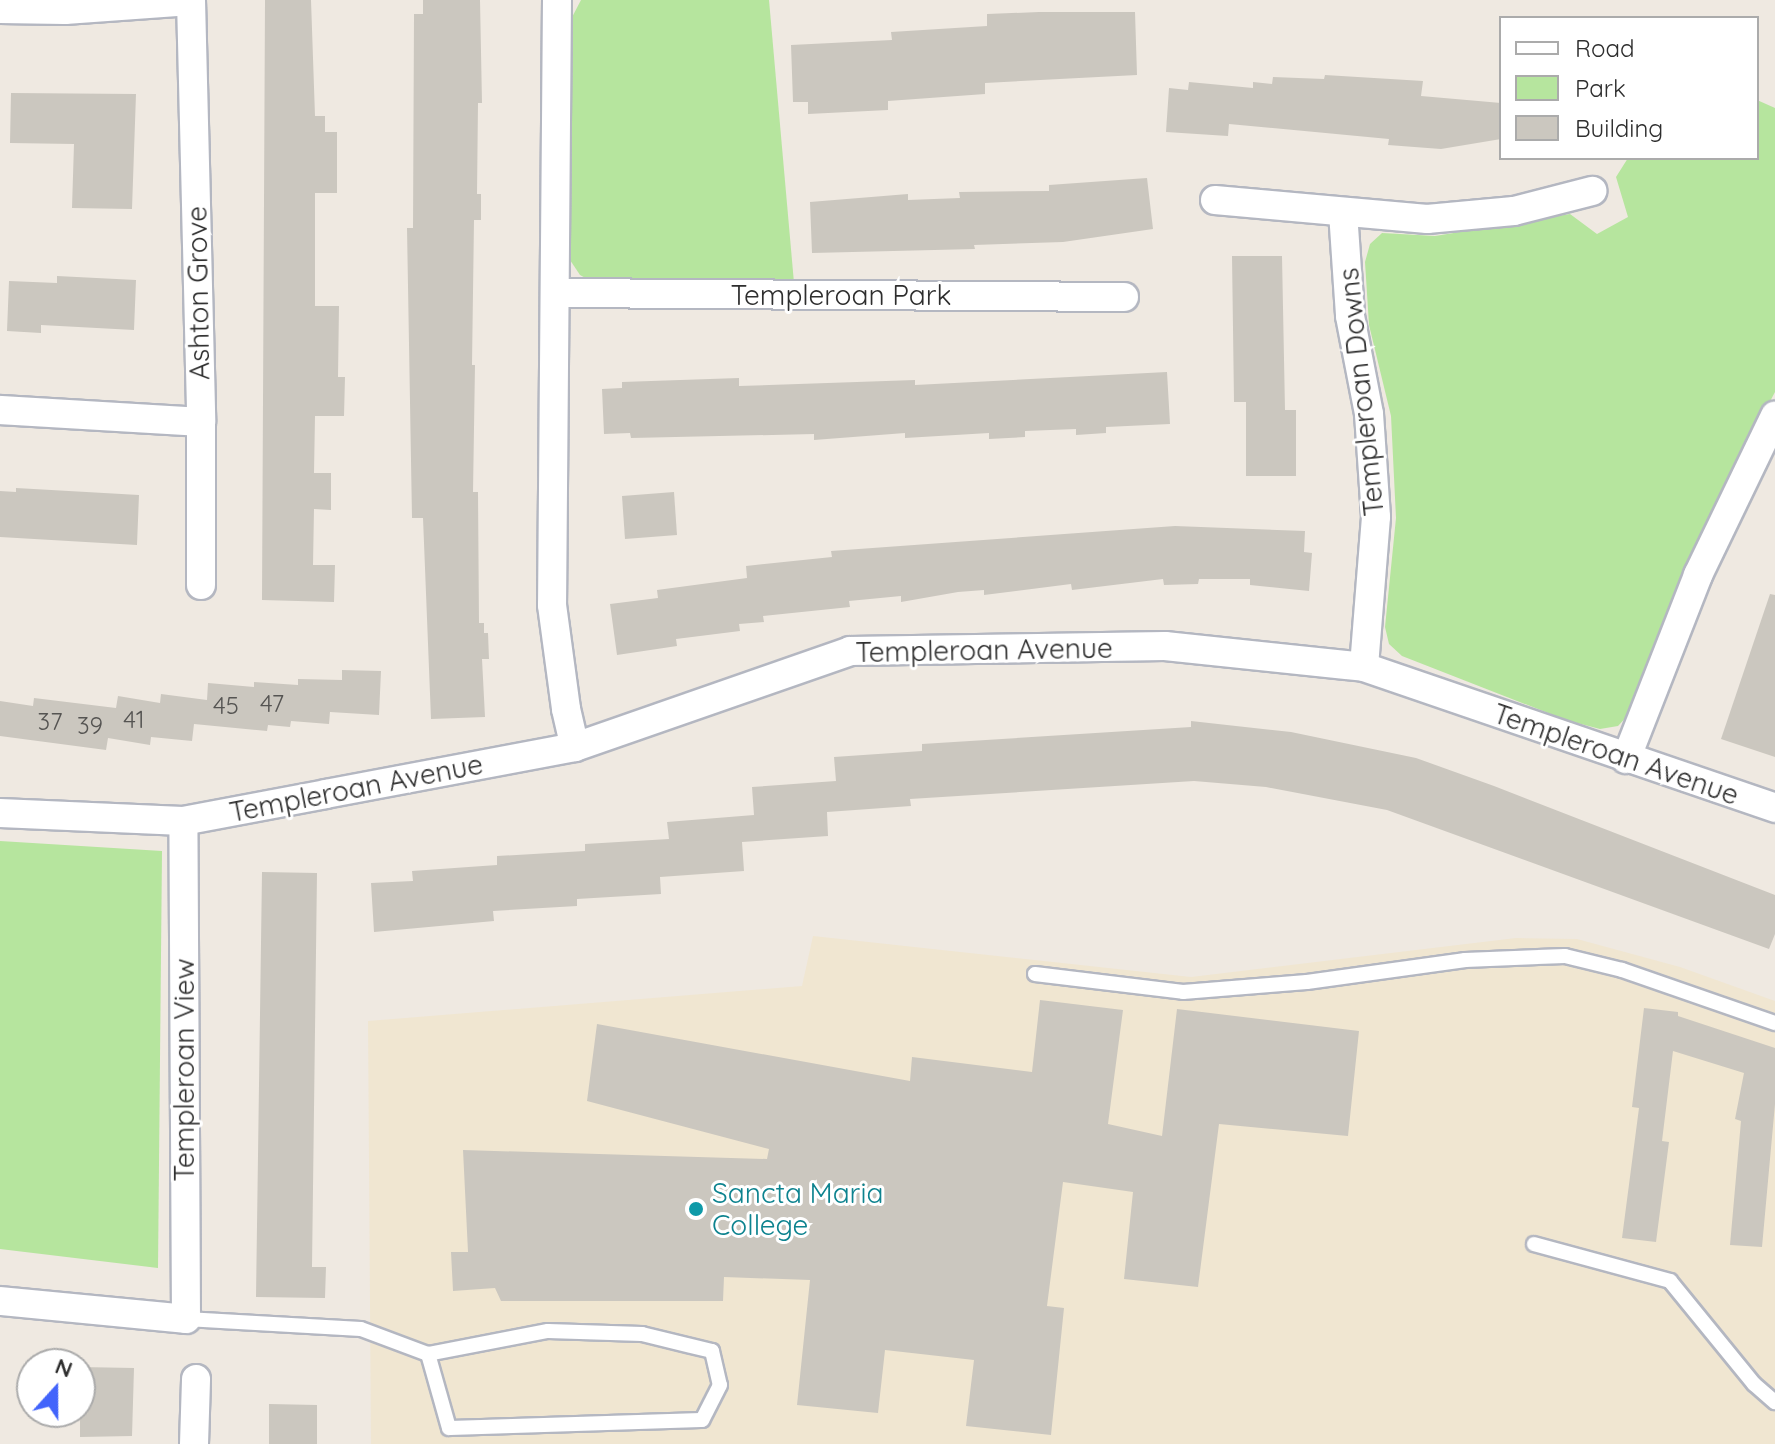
<!DOCTYPE html>
<html>
<head>
<meta charset="utf-8">
<style>
	body { margin:0 }
	#map { position:relative; width:1775px; height:1444px; overflow:hidden; background:#efe9e1; font-family:Quicksand,sans-serif }
	div>[style] { position:absolute }
	.education>* { inset:0; background:#f0e6d1 }
	.green>* { inset:0; background:#b6e59e }
	.building>* { inset:0; background:#cbc7bf }
	.roads { filter:drop-shadow(2px 0 #b4b7c1) drop-shadow(-2px 0 #b4b7c1) drop-shadow(0 2px #b4b7c1) drop-shadow(0 -2px #b4b7c1) }
	.service>* { height:14px; margin:-7px; padding:0 7px; transform-origin:7px; border-radius:7px; background:#fff }
	.minor>* { height:28px; margin:-14px; padding:0 14px; transform-origin:14px; border-radius:14px; background:#fff }
	.dots>* { width:22px; height:22px; translate:-50% -50%; box-sizing:border-box; border:4px solid #fff; border-radius:50% }
	span { translate:-50% -50%; white-space:nowrap; text-align:center; line-height:1.15; -webkit-text-stroke:6px #fff; paint-order:stroke }
	.number-label { font-size:24px; color:#555452 }
	.number-label span { -webkit-text-stroke-width:0 }
	.street-label { font-size:28px; color:#2e2e2e }
	.culture-label { font-size:28px; color:#0d838f }
	.left { translate:0 -50%; text-align:left }
	.legend { position:absolute; left:1499px; top:16px; width:260px; height:144px; box-sizing:border-box; background:#fff; border:2px solid #ababab; margin:0; padding:10px 14px; list-style:none; font-size:24px; color:#2e2e2e }
	.legend li { display:flex; align-items:center; gap:16px; height:40px }
	.legend b { width:40px; border:2px solid #ababab }
	.north { position:absolute; left:16px; top:1348px; width:80px; height:80px; box-sizing:border-box; background:#fff; border:2px solid #ababab; border-radius:50%; rotate:21deg; font-size:22px; font-weight:700; line-height:32px; text-align:center; color:#2e2e2e }
	.north::after { content:''; display:block; margin:auto; width:28px; height:36px; background:#4264fb; clip-path:polygon(50% 0,100% 100%,50% 72%,0 100%) }
</style>
</head>
<body>
<div id="map">
	<div class="education">
		<i style="clip-path:polygon(813px 936px,1191px 977px,1516px 938px,1577px 939px,1680px 967px,1775px 1001px,1775px 1444px,371px 1444px,368px 1021px,802px 986px)"></i>
	</div>
	<div class="green">
		<i style="clip-path:polygon(581px 0,769px 0,794px 283px,598px 285px,580px 275px,568px 257px,569px 23px)"></i>
		<i style="clip-path:polygon(1757px 100px,1775px 108px,1775px 392px,1704px 526px,1631px 712px,1618px 726px,1600px 729px,1566px 720px,1402px 656px,1389px 644px,1385px 627px,1396px 518px,1391px 416px,1369px 325px,1365px 262px,1370px 244px,1382px 233px,1435px 236px,1570px 214px,1597px 234px,1628px 217px,1616px 177px,1628px 158px,1757px 158px)"></i>
		<i style="clip-path:polygon(0 841px,162px 851px,158px 1268px,0 1249px)"></i>
	</div>
	<div class="building">
		<i style="clip-path:polygon(265px 0,311px 0,315px 116px,325px 116px,325px 132px,337px 132px,337px 193px,315px 193px,315px 306px,339px 306px,338px 377px,345px 377px,344px 416px,315px 416px,314px 473px,331px 473px,331px 510px,314px 509px,313px 565px,335px 565px,334px 602px,262px 600px)"></i>
		<i style="clip-path:polygon(423px 0,480px 0,482px 103px,478px 103px,477px 194px,481px 194px,481px 220px,474px 220px,472px 365px,475px 365px,473px 492px,478px 492px,479px 623px,484px 623px,484px 633px,488px 633px,489px 659px,482px 659px,485px 717px,431px 719px,423px 518px,412px 518px,407px 228px,413px 228px,414px 14px,423px 14px)"></i>
		<i style="clip-path:polygon(1039px 12px,1135px 12px,1137px 75px,985px 83px,985px 94px,888px 101px,888px 110px,808px 114px,808px 102px,793px 102px,791px 45px,892px 40px,891px 32px,987px 26px,987px 14px)"></i>
		<i style="clip-path:polygon(1325px 75px,1423px 81px,1421px 96px,1501px 103px,1501px 139px,1441px 149px,1388px 145px,1389px 139px,1229px 124px,1228px 136px,1166px 132px,1169px 88px,1188px 90px,1189px 82px,1253px 88px,1253px 82px,1272px 84px,1273px 77px,1324px 79px)"></i>
		<i style="clip-path:polygon(11px 93px,136px 94px,132px 209px,72px 208px,74px 144px,10px 143px)"></i>
		<i style="clip-path:polygon(1147px 178px,1153px 229px,1063px 242px,974px 245px,975px 249px,812px 253px,810px 202px,908px 194px,908px 200px,960px 198px,959px 192px,1049px 191px,1049px 185px)"></i>
		<i style="clip-path:polygon(1232px 256px,1282px 256px,1285px 410px,1296px 410px,1296px 476px,1246px 476px,1246px 402px,1234px 402px)"></i>
		<i style="clip-path:polygon(57px 276px,136px 280px,134px 330px,41px 325px,41px 333px,7px 331px,9px 281px,57px 283px)"></i>
		<i style="clip-path:polygon(1167px 372px,1170px 424px,1106px 427px,1106px 433px,1076px 435px,1076px 429px,1025px 431px,1025px 437px,989px 439px,989px 433px,905px 438px,905px 433px,814px 440px,814px 434px,631px 438px,630px 433px,604px 434px,602px 389px,622px 388px,622px 382px,739px 378px,739px 386px,915px 380px,915px 385px)"></i>
		<i style="clip-path:polygon(16px 488px,139px 495px,137px 545px,0 537px,0 491px,16px 492px)"></i>
		<i style="clip-path:polygon(674px 492px,677px 535px,625px 539px,622px 496px)"></i>
		<i style="clip-path:polygon(1175px 526px,1305px 531px,1304px 552px,1312px 553px,1309px 591px,1250px 585px,1250px 579px,1199px 579px,1198px 584px,1164px 585px,1163px 579px,1072px 590px,1071px 584px,984px 595px,984px 590px,958px 592px,901px 602px,901px 596px,849px 601px,850px 607px,763px 616px,764px 622px,739px 624px,740px 631px,676px 639px,677px 646px,617px 655px,610px 604px,658px 598px,657px 590px,747px 578px,746px 566px,832px 557px,831px 551px)"></i>
		<i style="clip-path:polygon(1770px 594px,1775px 595px,1775px 757px,1721px 739px)"></i>
		<i style="clip-path:polygon(342px 670px,381px 671px,379px 715px,330px 712px,329px 724px,291px 721px,290px 727px,268px 725px,267px 731px,194px 724px,192px 741px,151px 737px,150px 745px,108px 738px,106px 750px,0 736px,0 701px,33px 706px,34px 698px,116px 708px,118px 696px,160px 703px,161px 694px,207px 700px,208px 683px,254px 687px,254px 682px,298px 685px,298px 679px,342px 680px)"></i>
		<i style="clip-path:polygon(1191px 721px,1291px 732px,1416px 758px,1494px 786px,1775px 895px,1775px 934px,1769px 949px,1387px 810px,1266px 787px,1194px 781px,910px 799px,911px 806px,827px 812px,828px 836px,742px 842px,744px 871px,660px 877px,661px 894px,577px 899px,577px 906px,493px 911px,494px 921px,374px 932px,371px 883px,413px 881px,412px 871px,497px 865px,497px 856px,585px 851px,585px 844px,669px 839px,667px 822px,754px 815px,752px 787px,836px 781px,834px 757px,922px 751px,922px 744px,1191px 727px)"></i>
		<i style="clip-path:polygon(262px 872px,317px 873px,312px 1267px,326px 1267px,325px 1298px,256px 1297px)"></i>
		<i style="clip-path:polygon(1040px 1000px,1123px 1010px,1108px 1124px,1162px 1136px,1177px 1009px,1359px 1031px,1348px 1136px,1219px 1124px,1198px 1287px,1124px 1279px,1133px 1192px,1063px 1182px,1047px 1306px,1064px 1308px,1051px 1435px,966px 1426px,974px 1360px,885px 1350px,878px 1413px,797px 1405px,810px 1280px,724px 1277px,723px 1301px,501px 1301px,495px 1288px,453px 1291px,451px 1252px,468px 1252px,463px 1150px,767px 1159px,769px 1149px,587px 1101px,597px 1024px,910px 1081px,912px 1057px,1032px 1072px)"></i>
		<i style="clip-path:polygon(1644px 1008px,1678px 1012px,1678px 1016px,1775px 1048px,1775px 1104px,1762px 1247px,1730px 1245px,1741px 1121px,1735px 1119px,1744px 1073px,1673px 1051px,1662px 1141px,1669px 1142px,1656px 1242px,1622px 1238px,1639px 1108px,1632px 1107px)"></i>
		<i style="clip-path:polygon(80px 1367px,134px 1368px,132px 1436px,80px 1437px)"></i>
		<i style="clip-path:polygon(269px 1404px,317px 1405px,317px 1444px,269px 1444px)"></i>
	</div>
	<div class="roads">
		<div class="service">
			<i style="left:1035px;top:974px;width:149px;rotate:6.9deg"></i>
			<i style="left:1183px;top:992px;width:124px;rotate:-4.6deg"></i>
			<i style="left:1307px;top:982px;width:160px;rotate:-7.9deg"></i>
			<i style="left:1465px;top:960px;width:100px;rotate:-2.3deg"></i>
			<i style="left:1565px;top:956px;width:59px;rotate:13.8deg"></i>
			<i style="left:1622px;top:970px;width:162px;rotate:19.1deg"></i>
			<i style="left:1534px;top:1244px;width:141px;rotate:15.2deg"></i>
			<i style="left:1670px;top:1281px;width:133px;rotate:50.8deg"></i>
			<i style="left:1754px;top:1384px;width:28px;rotate:41deg"></i>
			<i style="left:186px;top:1319px;width:175px;rotate:3.3deg"></i>
			<i style="left:361px;top:1329px;width:72px;rotate:20.5deg"></i>
			<i style="left:428px;top:1354px;width:122px;rotate:-10.9deg"></i>
			<i style="left:548px;top:1331px;width:94px;rotate:1.8deg"></i>
			<i style="left:642px;top:1334px;width:72px;rotate:13.7deg"></i>
			<i style="left:712px;top:1351px;width:35px;rotate:77deg"></i>
			<i style="left:720px;top:1385px;width:39px;rotate:117deg"></i>
			<i style="left:702px;top:1420px;width:253px;rotate:178.2deg"></i>
			<i style="left:449px;top:1428px;width:77px;rotate:-105.8deg"></i>
		</div>
		<div class="minor">
			<i style="left:191px;top:0;width:422px;rotate:88.6deg"></i>
			<i style="left:201px;top:422px;width:163px;rotate:90deg"></i>
			<i style="left:557px;top:0;width:605px;rotate:90.47deg"></i>
			<i style="left:552px;top:605px;width:105px;rotate:82.3deg"></i>
			<i style="left:566px;top:709px;width:39px;rotate:77deg"></i>
			<i style="left:0;top:9px;width:65px;rotate:0.9deg"></i>
			<i style="left:65px;top:10px;width:126px;rotate:-4.1deg"></i>
			<i style="left:1215px;top:200px;width:213px;rotate:5.1deg"></i>
			<i style="left:1427px;top:219px;width:87px;rotate:-5.3deg"></i>
			<i style="left:1514px;top:211px;width:81px;rotate:-14.4deg"></i>
			<i style="left:1343px;top:212px;width:104px;rotate:86.1deg"></i>
			<i style="left:1350px;top:316px;width:100px;rotate:79deg"></i>
			<i style="left:1369px;top:414px;width:103px;rotate:86.1deg"></i>
			<i style="left:1376px;top:517px;width:150px;rotate:94.6deg"></i>
			<i style="left:557px;top:293px;width:567px;rotate:0.4deg"></i>
			<i style="left:0;top:410px;width:201px;rotate:3.4deg"></i>
			<i style="left:1626px;top:759px;width:198px;rotate:-68.6deg"></i>
			<i style="left:1698px;top:575px;width:177px;rotate:-64.2deg"></i>
			<i style="left:0;top:813px;width:183px;rotate:2.5deg"></i>
			<i style="left:183px;top:821px;width:146px;rotate:-10.7deg"></i>
			<i style="left:326px;top:794px;width:253px;rotate:-10.7deg"></i>
			<i style="left:575px;top:747px;width:291px;rotate:-19.2deg"></i>
			<i style="left:850px;top:651px;width:315px;rotate:-0.9deg"></i>
			<i style="left:1165px;top:646px;width:200px;rotate:6deg"></i>
			<i style="left:1364px;top:667px;width:435px;rotate:18.9deg"></i>
			<i style="left:0;top:1301px;width:187px;rotate:5.5deg"></i>
			<i style="left:186px;top:1319px;width:498px;rotate:-90.3deg"></i>
			<i style="left:194px;top:1444px;width:65px;rotate:-88.2deg"></i>
		</div>
	</div>
	<div class="dots">
		<i style="left:696px;top:1209px;background:#0f9aa8"></i>
	</div>
	<div class="number-label">
		<span style="left:272px;top:704px">47</span>
		<span style="left:226px;top:706px">45</span>
		<span style="left:134px;top:720px">41</span>
		<span style="left:50px;top:722px">37</span>
		<span style="left:90px;top:726px">39</span>
	</div>
	<div class="street-label">
		<span style="left:198px;top:293px;rotate:-91deg">Ashton Grove</span>
		<span style="left:841px;top:295px">Templeroan Park</span>
		<span style="left:1361px;top:392px;rotate:-96deg">Templeroan Downs</span>
		<span style="left:984px;top:650px;rotate:-1deg">Templeroan Avenue</span>
		<span style="left:1616px;top:754px;rotate:19deg">Templeroan Avenue</span>
		<span style="left:356px;top:788px;rotate:-11deg">Templeroan Avenue</span>
		<span style="left:184px;top:1070px;rotate:-90deg">Templeroan View</span>
	</div>
	<div class="culture-label">
		<span class="left" style="left:712px;top:1209px">Sancta Maria<br>College</span>
	</div>
	<ul class="legend">
	<li><b style="height:10px;background:#fff"></b>Road</li>
	<li><b style="height:22px;background:#b6e59e"></b>Park</li>
	<li><b style="height:22px;background:#cbc7bf"></b>Building</li>
	</ul>
	<div class="north">N</div>
</div>
</body>
</html>
